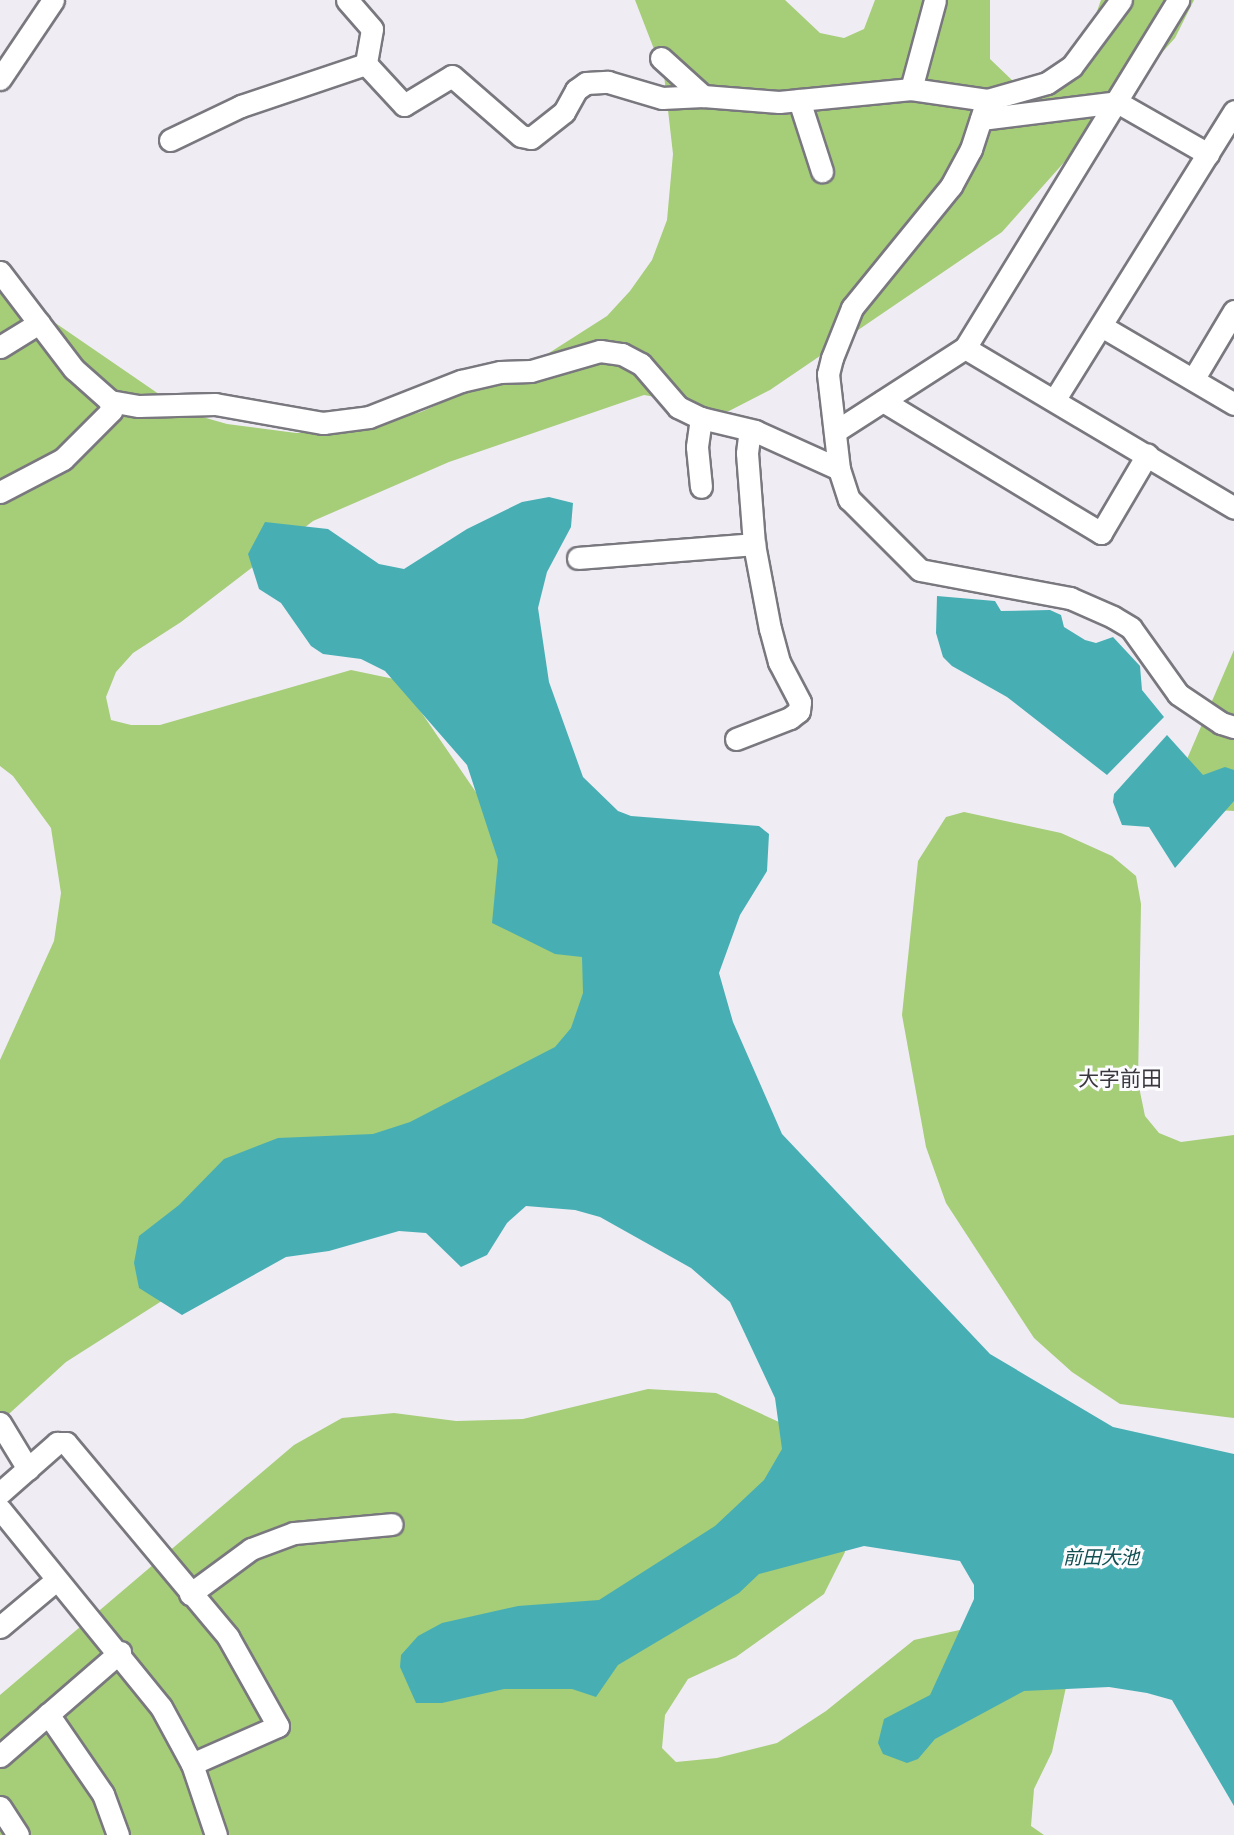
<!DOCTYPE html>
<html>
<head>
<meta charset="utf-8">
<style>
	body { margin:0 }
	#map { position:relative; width:1234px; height:1835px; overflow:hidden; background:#efecf4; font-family:Quicksand,"Noto Sans JP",sans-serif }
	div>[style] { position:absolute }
	.forest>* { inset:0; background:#a6cd78 }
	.water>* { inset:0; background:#47afb4 }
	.roads { filter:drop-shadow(2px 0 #7a787f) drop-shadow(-2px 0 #7a787f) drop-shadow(0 2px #7a787f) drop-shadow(0 -2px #7a787f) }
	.minor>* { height:21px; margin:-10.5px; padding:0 10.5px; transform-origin:10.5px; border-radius:10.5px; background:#fff }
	span { translate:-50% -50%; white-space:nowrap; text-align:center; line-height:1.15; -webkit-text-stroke:6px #fcfbfe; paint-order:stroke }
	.water-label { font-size:19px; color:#124f52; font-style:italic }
	.quarter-label { font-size:21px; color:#39373d }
</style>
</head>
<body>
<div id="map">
	<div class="forest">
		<i style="clip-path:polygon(635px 0,785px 0,820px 33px,844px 38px,864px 29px,875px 0,990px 0,990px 59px,1015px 83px,1052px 83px,1081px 56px,1101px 0,1194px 0,1175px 38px,1002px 232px,770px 390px,729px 411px,701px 413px,679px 401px,644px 395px,449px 462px,313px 521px,181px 622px,133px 653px,116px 672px,106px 697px,111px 720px,131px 725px,160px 725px,351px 670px,394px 679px,419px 709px,571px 931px,590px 974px,601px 1021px,66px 1362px,0 1422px,0 1060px,54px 941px,61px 893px,51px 828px,13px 776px,0 766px,0 285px,185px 412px,227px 424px,296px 433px,354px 430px,421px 412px,538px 360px,607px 316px,630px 291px,652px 260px,667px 220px,673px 154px,664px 75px)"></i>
		<i style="clip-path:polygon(1234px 650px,1234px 811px,1217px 810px,1178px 780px)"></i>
		<i style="clip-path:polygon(964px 812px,1061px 833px,1112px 856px,1136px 876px,1141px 904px,1138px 1082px,1145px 1116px,1159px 1133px,1181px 1142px,1234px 1135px,1234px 1418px,1120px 1404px,1072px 1372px,1034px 1338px,946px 1203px,926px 1147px,902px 1015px,918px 861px,946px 817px)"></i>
		<i style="clip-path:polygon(648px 1389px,716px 1393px,827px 1444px,845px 1552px,824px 1594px,736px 1657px,688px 1679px,665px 1715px,662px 1748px,676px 1762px,717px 1758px,777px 1743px,826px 1711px,914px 1640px,987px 1624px,1066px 1687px,1052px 1752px,1034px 1789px,1031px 1826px,1044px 1835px,0 1835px,0 1695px,294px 1445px,342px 1418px,394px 1413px,456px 1421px,523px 1419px)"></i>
	</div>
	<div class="water">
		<i style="clip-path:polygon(549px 497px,573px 503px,571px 527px,547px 572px,538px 608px,549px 682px,583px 777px,618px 811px,631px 816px,759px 826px,769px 834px,767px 871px,740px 915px,719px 973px,733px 1022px,782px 1134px,990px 1354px,1113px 1427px,1234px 1454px,1234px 1806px,1172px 1700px,1147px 1693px,1109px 1687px,1024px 1691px,935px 1739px,918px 1759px,907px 1763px,883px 1754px,878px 1743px,884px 1719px,930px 1695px,974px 1599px,974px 1585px,960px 1561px,864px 1546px,759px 1574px,739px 1593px,618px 1665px,596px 1697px,572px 1689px,504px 1689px,442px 1703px,416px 1703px,400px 1667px,401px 1655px,418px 1636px,442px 1623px,518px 1606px,599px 1600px,715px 1526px,764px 1480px,782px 1449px,775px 1398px,730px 1302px,691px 1268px,600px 1217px,575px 1210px,526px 1206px,507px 1223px,487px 1255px,461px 1267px,426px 1233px,399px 1231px,329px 1251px,286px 1257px,182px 1315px,139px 1288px,134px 1263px,139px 1236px,179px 1205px,224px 1159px,278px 1138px,373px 1134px,410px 1122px,555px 1047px,571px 1028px,583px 993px,582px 957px,555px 954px,492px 923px,498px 860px,467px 765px,385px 671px,361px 659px,323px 654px,311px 646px,281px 603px,259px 589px,248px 554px,265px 522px,328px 529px,379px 564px,404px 569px,467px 529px,522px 502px)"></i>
		<i style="clip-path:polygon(937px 596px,995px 601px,1001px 611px,1050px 610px,1061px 615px,1064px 627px,1085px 640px,1096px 643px,1113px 637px,1140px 666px,1142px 690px,1164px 717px,1107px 775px,1007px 697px,952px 666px,943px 657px,936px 633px)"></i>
		<i style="clip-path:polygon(1167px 735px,1203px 775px,1225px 767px,1234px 770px,1234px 801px,1175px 868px,1149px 827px,1122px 825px,1113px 802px,1114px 794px)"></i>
	</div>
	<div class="roads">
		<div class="minor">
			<i style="left:347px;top:0;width:38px;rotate:49deg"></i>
			<i style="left:372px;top:29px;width:36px;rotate:100deg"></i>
			<i style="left:366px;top:64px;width:56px;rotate:47.2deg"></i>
			<i style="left:404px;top:105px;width:56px;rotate:-31.1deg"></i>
			<i style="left:452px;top:76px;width:91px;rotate:41deg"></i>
			<i style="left:521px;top:136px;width:10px;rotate:11deg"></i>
			<i style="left:531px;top:138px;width:42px;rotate:-38.2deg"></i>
			<i style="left:564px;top:112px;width:25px;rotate:-61deg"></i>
			<i style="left:576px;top:90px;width:12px;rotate:-35deg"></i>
			<i style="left:586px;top:83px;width:22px;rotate:-3deg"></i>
			<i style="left:608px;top:82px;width:56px;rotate:16.5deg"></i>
			<i style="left:662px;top:98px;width:41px;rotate:-2.8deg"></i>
			<i style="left:661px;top:58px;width:57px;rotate:42.1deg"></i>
			<i style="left:703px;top:96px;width:76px;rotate:4.5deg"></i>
			<i style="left:779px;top:102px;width:133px;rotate:-5.6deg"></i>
			<i style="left:911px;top:89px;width:77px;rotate:8.2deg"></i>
			<i style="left:987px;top:100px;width:62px;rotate:-15.8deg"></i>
			<i style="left:1047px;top:83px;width:30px;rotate:-34deg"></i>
			<i style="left:1072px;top:66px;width:82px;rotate:-53.4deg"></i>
			<i style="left:0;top:79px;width:95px;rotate:-56.1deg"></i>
			<i style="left:911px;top:89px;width:92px;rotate:-74.9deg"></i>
			<i style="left:799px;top:100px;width:75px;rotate:72.1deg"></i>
			<i style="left:987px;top:100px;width:52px;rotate:108.1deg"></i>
			<i style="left:971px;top:149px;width:42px;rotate:118.4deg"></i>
			<i style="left:951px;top:186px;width:157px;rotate:129.1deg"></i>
			<i style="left:852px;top:308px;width:54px;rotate:111.8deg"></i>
			<i style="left:832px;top:358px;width:16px;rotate:104deg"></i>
			<i style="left:828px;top:374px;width:96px;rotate:83.4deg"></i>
			<i style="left:839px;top:469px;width:32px;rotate:72deg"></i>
			<i style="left:849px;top:499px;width:100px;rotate:45deg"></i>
			<i style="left:920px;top:570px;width:153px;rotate:10.6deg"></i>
			<i style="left:1070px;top:598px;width:47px;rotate:23.8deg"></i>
			<i style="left:1113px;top:617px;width:21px;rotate:31deg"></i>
			<i style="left:1131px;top:628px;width:81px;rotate:54.5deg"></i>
			<i style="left:1178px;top:694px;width:52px;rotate:34deg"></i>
			<i style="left:1221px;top:723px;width:14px;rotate:17deg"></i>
			<i style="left:981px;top:119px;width:137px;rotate:-7.1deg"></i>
			<i style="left:1117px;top:102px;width:105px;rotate:29.7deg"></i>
			<i style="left:170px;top:140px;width:79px;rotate:-25.6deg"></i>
			<i style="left:241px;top:106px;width:132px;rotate:-18.6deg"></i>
			<i style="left:0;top:272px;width:122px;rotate:52.7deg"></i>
			<i style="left:74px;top:369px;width:48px;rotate:41.6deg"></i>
			<i style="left:110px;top:401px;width:29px;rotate:10deg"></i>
			<i style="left:139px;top:406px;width:76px;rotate:-1.5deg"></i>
			<i style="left:215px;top:404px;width:110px;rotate:10deg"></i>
			<i style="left:323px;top:423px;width:46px;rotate:-7.4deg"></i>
			<i style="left:369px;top:417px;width:99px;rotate:-21.4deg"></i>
			<i style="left:461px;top:381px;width:40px;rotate:-13deg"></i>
			<i style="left:500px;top:372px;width:31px;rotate:-2deg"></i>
			<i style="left:531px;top:371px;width:72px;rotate:-16.2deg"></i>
			<i style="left:600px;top:351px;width:22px;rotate:8deg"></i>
			<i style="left:622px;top:354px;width:21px;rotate:28deg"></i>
			<i style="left:641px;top:364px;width:57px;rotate:49.3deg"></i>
			<i style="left:678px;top:407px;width:25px;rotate:26deg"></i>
			<i style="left:701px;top:418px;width:56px;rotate:13.5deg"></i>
			<i style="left:755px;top:431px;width:92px;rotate:24.3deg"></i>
			<i style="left:1103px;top:327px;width:152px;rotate:30.4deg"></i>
			<i style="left:0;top:347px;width:46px;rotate:-31.6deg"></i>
			<i style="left:965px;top:348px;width:313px;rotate:30.7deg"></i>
			<i style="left:1194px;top:378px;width:78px;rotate:-59.2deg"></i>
			<i style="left:1055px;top:399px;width:339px;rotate:-58.1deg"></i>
			<i style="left:883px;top:401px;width:255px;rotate:31.2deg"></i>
			<i style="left:1101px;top:533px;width:91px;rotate:-59.5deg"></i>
			<i style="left:701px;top:418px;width:29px;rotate:98deg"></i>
			<i style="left:697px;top:447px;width:40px;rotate:84.3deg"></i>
			<i style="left:836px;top:431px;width:153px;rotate:-32.8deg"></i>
			<i style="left:965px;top:348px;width:408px;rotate:-58.5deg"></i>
			<i style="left:0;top:492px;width:71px;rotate:-27.6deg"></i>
			<i style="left:63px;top:459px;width:68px;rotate:-45deg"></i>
			<i style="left:111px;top:411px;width:10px;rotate:-96deg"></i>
			<i style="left:578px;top:558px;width:177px;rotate:-4.5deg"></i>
			<i style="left:736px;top:739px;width:58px;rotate:-21.3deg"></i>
			<i style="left:790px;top:718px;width:11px;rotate:-38deg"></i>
			<i style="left:799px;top:711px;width:9px;rotate:-84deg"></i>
			<i style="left:800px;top:702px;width:45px;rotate:-117.7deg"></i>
			<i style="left:779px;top:662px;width:34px;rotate:-105deg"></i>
			<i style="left:770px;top:629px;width:86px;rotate:-100.7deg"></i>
			<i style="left:754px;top:544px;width:91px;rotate:-94.4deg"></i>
			<i style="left:747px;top:453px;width:23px;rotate:-83deg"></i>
			<i style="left:0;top:1423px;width:54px;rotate:58.7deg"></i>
			<i style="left:0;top:1493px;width:76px;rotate:-41.3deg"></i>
			<i style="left:57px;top:1443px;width:9px"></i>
			<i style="left:66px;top:1443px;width:253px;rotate:50.1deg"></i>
			<i style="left:228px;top:1637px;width:102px;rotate:60.7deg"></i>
			<i style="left:278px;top:1726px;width:94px;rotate:156.2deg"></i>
			<i style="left:0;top:1509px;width:255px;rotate:50.9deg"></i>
			<i style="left:161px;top:1707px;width:65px;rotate:61.5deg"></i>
			<i style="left:192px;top:1764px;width:75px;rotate:71.3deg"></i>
			<i style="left:190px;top:1594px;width:76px;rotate:-36.4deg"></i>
			<i style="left:251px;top:1549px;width:46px;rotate:-20.4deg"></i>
			<i style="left:294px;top:1533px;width:98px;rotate:-5.2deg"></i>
			<i style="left:0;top:1627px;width:72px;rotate:-39.9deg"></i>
			<i style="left:48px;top:1714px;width:97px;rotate:55.5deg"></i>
			<i style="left:103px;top:1794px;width:44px;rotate:69.9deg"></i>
			<i style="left:0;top:1756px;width:159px;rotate:-40.9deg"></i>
			<i style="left:0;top:1807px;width:33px;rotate:57deg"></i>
		</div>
	</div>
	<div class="water-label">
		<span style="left:1101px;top:1558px">前田大池</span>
	</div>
	<div class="quarter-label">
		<span style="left:1120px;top:1078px">大字前田</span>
	</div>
</div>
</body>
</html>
